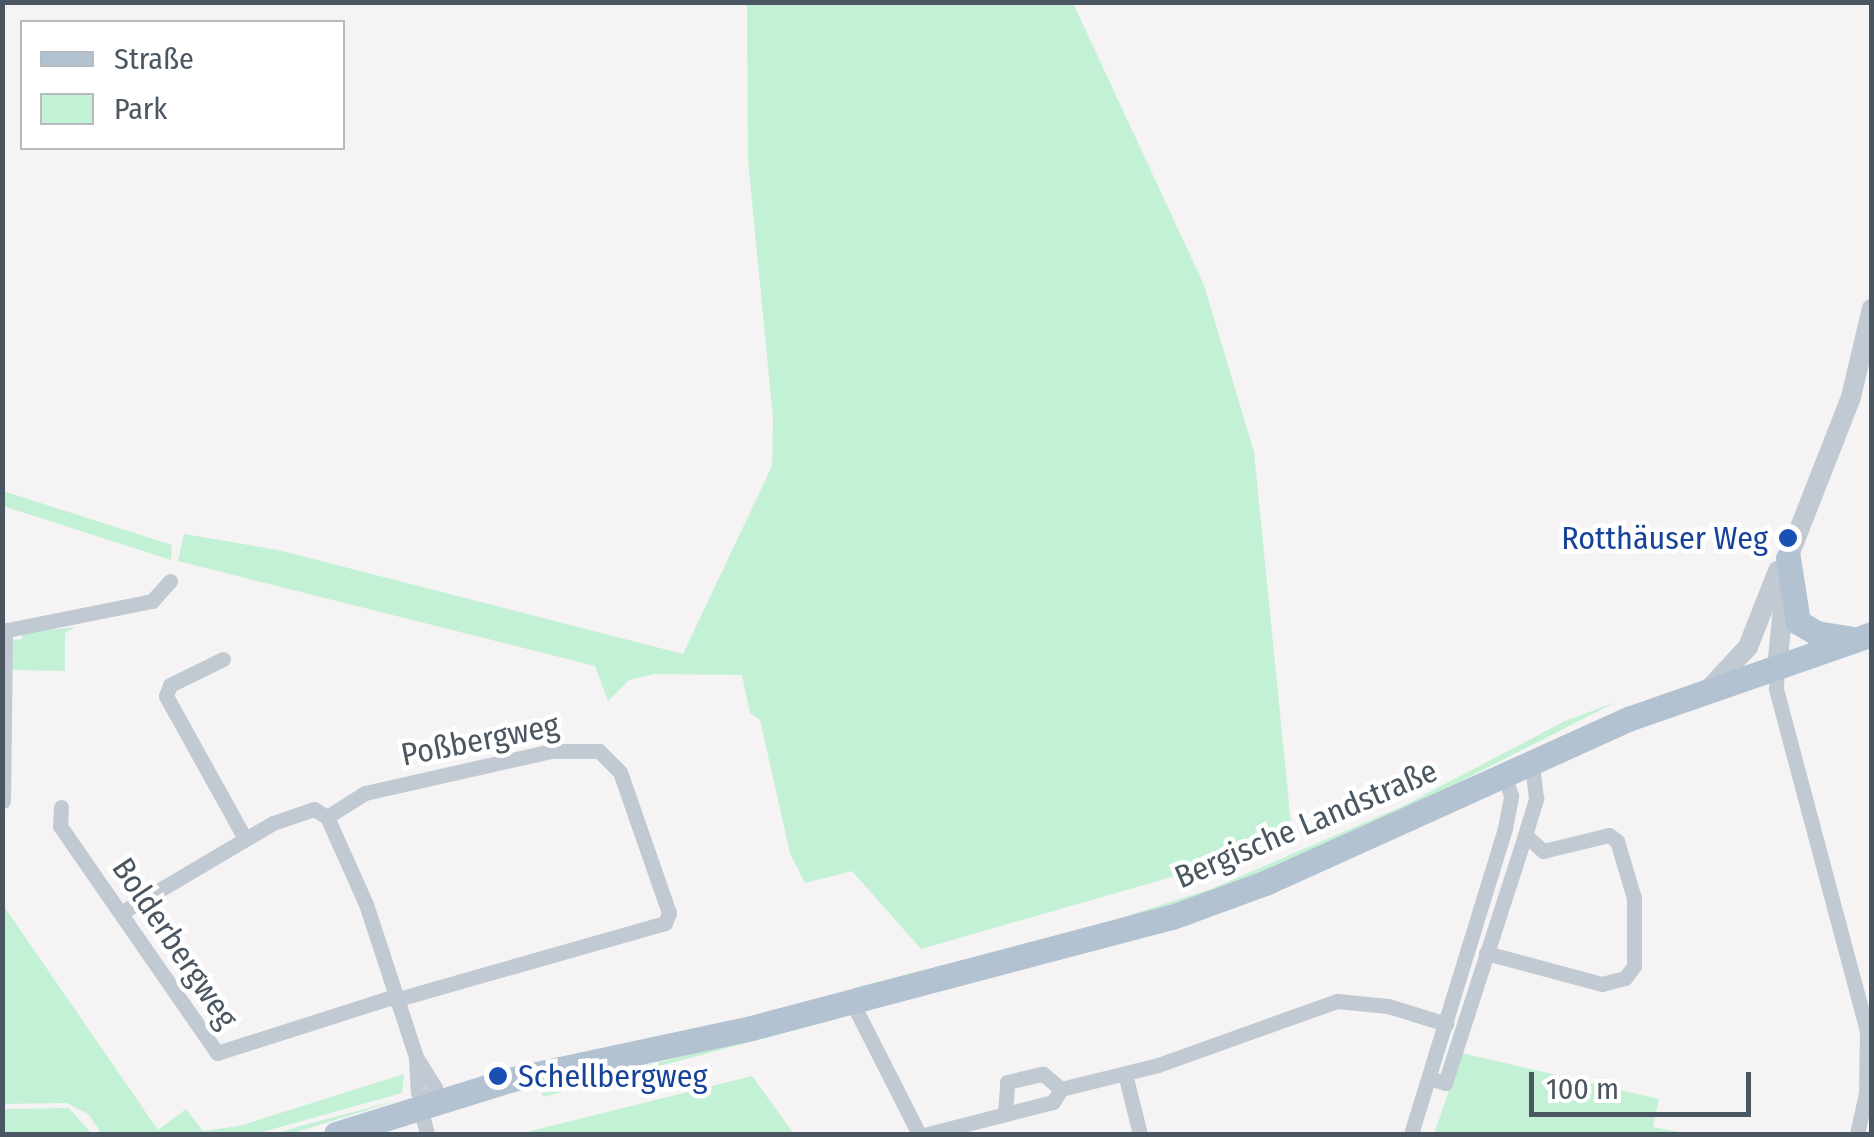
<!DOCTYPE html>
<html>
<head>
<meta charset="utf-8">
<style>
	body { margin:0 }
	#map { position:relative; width:1874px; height:1137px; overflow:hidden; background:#f5f3f3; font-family:"Fira Sans Condensed",sans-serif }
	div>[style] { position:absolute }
	.green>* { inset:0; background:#c3f1d5 }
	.minor>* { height:15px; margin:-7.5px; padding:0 7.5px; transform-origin:7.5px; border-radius:7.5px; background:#c1cad2 }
	.tertiary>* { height:20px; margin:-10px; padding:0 10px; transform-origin:10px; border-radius:10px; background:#c1cad2 }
	.primary>* { height:25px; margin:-12.5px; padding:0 12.5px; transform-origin:12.5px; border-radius:12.5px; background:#b3c2d1 }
	.dots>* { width:28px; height:28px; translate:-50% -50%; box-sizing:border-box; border:5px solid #fff; border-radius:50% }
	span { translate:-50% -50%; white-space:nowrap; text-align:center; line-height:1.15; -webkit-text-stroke:9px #fff; paint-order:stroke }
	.transit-label { font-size:32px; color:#164399 }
	.right { translate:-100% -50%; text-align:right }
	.left { translate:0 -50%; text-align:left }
	.street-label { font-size:32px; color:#4a5661 }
	.frame { position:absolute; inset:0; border:5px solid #4a5661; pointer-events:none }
	.legend { position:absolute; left:20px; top:20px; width:325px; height:130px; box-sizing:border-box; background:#fff; border:2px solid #b7bbc0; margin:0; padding:12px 18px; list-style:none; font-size:30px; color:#4a5661 }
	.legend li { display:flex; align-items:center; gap:20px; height:50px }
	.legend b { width:50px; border:2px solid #b7bbc0 }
	.scale { position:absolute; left:1529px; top:1072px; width:222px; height:45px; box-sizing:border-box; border:5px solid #4a5661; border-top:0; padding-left:12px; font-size:30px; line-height:35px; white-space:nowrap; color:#4a5661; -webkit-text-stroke:8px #fff; paint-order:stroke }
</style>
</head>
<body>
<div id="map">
	<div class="green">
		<i style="clip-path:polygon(747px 3px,1073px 3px,1204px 285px,1254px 452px,1292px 834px,1227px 861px,921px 949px,852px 871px,805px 883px,790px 853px,760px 720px,750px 713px,742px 675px,654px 674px,629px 680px,608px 701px,595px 666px,178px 561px,184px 534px,278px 550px,683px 654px,772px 466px,773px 419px,748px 160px)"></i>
		<i style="clip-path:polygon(3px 491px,172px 545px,171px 560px,3px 506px)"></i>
		<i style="clip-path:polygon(76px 627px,65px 633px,65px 671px,12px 670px,13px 640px,23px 639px,20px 633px)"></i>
		<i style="clip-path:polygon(1616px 702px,1383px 821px,1220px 890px,1039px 946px,855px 993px,853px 988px,1086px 929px,1211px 889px,1403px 806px,1565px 721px)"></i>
		<i style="clip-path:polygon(1492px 794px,1187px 926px,870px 1007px,1087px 952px)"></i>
		<i style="clip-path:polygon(3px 905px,158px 1130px,186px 1109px,203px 1131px,239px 1126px,404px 1074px,402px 1093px,255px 1134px,102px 1134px,88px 1114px,67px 1103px,3px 1104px)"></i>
		<i style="clip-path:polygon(844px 1014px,837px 1019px,543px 1097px,542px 1093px)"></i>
		<i style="clip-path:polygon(1462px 1053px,1659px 1099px,1653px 1127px,1690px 1134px,1434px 1134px)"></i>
		<i style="clip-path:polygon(752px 1076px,794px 1134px,519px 1134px)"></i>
		<i style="clip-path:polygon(399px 1100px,290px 1134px,275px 1134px,304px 1125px)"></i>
		<i style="clip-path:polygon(69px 1108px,92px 1134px,3px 1134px,3px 1109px)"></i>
	</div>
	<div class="minor">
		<i style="left:2px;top:631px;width:153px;rotate:-11.3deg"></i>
		<i style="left:152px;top:601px;width:27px;rotate:-48deg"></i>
		<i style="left:223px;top:659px;width:59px;rotate:153.9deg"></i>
		<i style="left:170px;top:685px;width:12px;rotate:110deg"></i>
		<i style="left:166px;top:696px;width:161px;rotate:61deg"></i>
		<i style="left:1777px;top:668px;width:21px;rotate:93deg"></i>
		<i style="left:1776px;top:689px;width:353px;rotate:75.1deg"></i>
		<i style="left:1867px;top:1030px;width:63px;rotate:90.9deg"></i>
		<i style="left:1866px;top:1093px;width:42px;rotate:102.4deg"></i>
		<i style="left:3px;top:801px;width:170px;rotate:-89.3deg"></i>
		<i style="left:61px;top:807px;width:19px;rotate:93deg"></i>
		<i style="left:60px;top:826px;width:276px;rotate:55.3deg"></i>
		<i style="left:217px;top:1053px;width:185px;rotate:-17.7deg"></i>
		<i style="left:327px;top:817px;width:45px;rotate:-32.3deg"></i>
		<i style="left:365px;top:793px;width:192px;rotate:-12.7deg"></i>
		<i style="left:552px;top:751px;width:47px"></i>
		<i style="left:599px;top:751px;width:30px;rotate:45deg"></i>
		<i style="left:620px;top:772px;width:149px;rotate:70.8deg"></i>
		<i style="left:669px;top:913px;width:11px;rotate:112deg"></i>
		<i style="left:665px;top:923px;width:281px;rotate:164.1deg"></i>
		<i style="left:327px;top:817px;width:95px;rotate:65.9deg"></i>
		<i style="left:366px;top:904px;width:161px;rotate:71.9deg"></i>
		<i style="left:416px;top:1057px;width:36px;rotate:58deg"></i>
		<i style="left:435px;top:1088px;width:20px;rotate:99deg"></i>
		<i style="left:124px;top:911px;width:173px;rotate:-30.6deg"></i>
		<i style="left:273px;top:823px;width:43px;rotate:-18.9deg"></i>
		<i style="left:314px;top:809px;width:15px;rotate:32deg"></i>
		<i style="left:1486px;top:953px;width:120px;rotate:15deg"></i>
		<i style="left:1602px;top:984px;width:24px;rotate:-15deg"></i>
		<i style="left:1625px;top:978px;width:15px;rotate:-53deg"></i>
		<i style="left:1634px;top:966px;width:68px;rotate:-90deg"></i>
		<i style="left:1634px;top:898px;width:59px;rotate:-106.6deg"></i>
		<i style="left:1617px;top:841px;width:10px;rotate:-143deg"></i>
		<i style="left:1609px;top:835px;width:68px;rotate:166.4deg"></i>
		<i style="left:1543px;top:851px;width:24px;rotate:-138deg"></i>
		<i style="left:852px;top:1002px;width:148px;rotate:63.1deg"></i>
		<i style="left:416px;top:1057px;width:35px;rotate:87deg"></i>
		<i style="left:418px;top:1092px;width:14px;rotate:34deg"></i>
		<i style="left:1125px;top:1074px;width:62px;rotate:76deg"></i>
		<i style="left:1432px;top:1079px;width:14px;rotate:17deg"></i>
		<i style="left:1445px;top:1083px;width:261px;rotate:-72.1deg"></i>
		<i style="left:1525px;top:835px;width:39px;rotate:-73deg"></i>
		<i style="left:1536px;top:798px;width:39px;rotate:-97deg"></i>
		<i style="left:421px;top:1111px;width:24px;rotate:75deg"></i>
		<i style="left:1005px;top:1114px;width:32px;rotate:-86deg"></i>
		<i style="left:1007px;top:1082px;width:37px;rotate:-13deg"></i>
		<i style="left:1043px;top:1074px;width:23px;rotate:40deg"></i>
		<i style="left:928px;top:1134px;width:129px;rotate:-14.4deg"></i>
		<i style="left:1053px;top:1102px;width:15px;rotate:-58deg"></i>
		<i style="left:1061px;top:1089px;width:100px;rotate:-13.9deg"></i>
		<i style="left:1158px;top:1065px;width:190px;rotate:-19.7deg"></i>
		<i style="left:1337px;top:1001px;width:51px;rotate:5.6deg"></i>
		<i style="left:1388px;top:1006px;width:61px;rotate:17.2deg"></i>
		<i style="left:1411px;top:1134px;width:320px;rotate:-72.9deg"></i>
		<i style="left:1505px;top:828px;width:33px;rotate:-79deg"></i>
		<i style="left:1511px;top:796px;width:24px;rotate:-107deg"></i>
	</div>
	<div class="tertiary">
		<i style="left:1777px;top:668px;width:111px;rotate:-84.3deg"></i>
		<i style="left:1788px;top:558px;width:173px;rotate:-68.6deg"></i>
		<i style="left:1851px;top:397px;width:91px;rotate:-76.7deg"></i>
		<i style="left:1708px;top:690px;width:59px;rotate:-47.1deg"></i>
		<i style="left:1748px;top:647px;width:82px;rotate:-68.5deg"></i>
	</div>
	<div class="primary">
		<i style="left:1788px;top:558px;width:65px;rotate:81.1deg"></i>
		<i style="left:1798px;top:622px;width:21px;rotate:31deg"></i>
		<i style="left:1816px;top:633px;width:32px;rotate:9deg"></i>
		<i style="left:336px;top:1134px;width:181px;rotate:-17.3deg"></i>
		<i style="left:509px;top:1080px;width:248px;rotate:-12.1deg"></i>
		<i style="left:751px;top:1028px;width:435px;rotate:-14.8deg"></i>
		<i style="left:1172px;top:917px;width:99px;rotate:-20.1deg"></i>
		<i style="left:1265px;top:883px;width:398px;rotate:-24.3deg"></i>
		<i style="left:1628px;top:719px;width:258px;rotate:-19.2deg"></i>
	</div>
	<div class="dots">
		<i style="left:1788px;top:538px;background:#1a4fb4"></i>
		<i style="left:498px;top:1076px;background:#1a4fb4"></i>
	</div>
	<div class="transit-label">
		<span class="right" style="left:1768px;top:538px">Rotthäuser Weg</span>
		<span class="left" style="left:518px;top:1076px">Schellbergweg</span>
	</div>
	<div class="street-label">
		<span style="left:480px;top:740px;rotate:-11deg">Poßbergweg</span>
		<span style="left:1306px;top:824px;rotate:-23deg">Bergische Landstraße</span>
		<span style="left:175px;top:943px;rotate:56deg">Bolderbergweg</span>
	</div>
	<div class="frame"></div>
	<ul class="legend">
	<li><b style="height:12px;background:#b3c2d1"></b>Straße</li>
	<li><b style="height:28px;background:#c3f1d5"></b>Park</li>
	</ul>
	<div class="scale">100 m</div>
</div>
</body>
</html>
